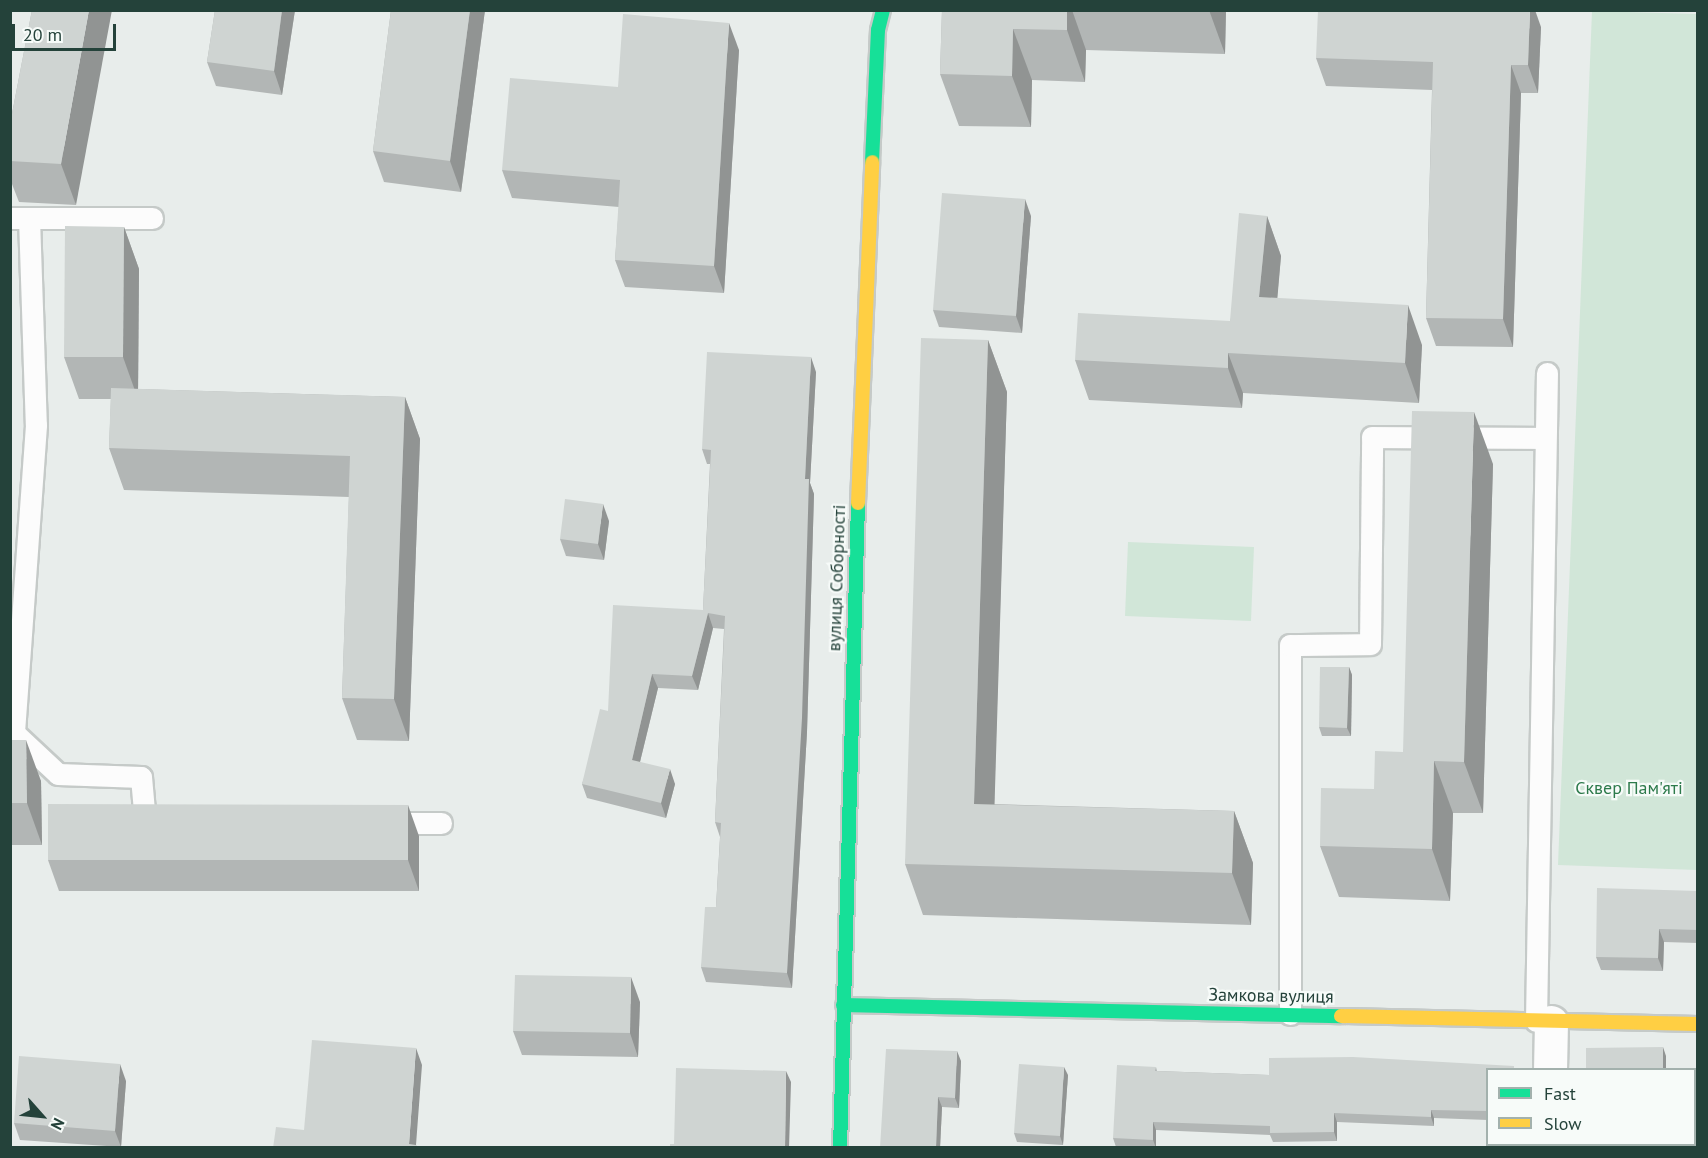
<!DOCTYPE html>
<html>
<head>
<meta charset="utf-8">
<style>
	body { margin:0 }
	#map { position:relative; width:1708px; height:1158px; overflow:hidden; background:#e8edeb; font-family:"PT Sans",sans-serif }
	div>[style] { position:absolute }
	.green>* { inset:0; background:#d1e6d8 }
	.roads { filter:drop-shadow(2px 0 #c5cac8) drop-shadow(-2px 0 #c5cac8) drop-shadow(0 2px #c5cac8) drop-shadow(0 -2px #c5cac8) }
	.lane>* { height:21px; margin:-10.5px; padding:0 10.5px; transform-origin:10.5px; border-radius:10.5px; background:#fcfcfc }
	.street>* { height:33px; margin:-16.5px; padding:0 16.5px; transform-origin:16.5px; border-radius:16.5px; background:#fcfcfc }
	.fast>* { height:14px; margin:-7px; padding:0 7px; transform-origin:7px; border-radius:7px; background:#16e098 }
	.slow>* { height:14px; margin:-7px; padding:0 7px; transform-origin:7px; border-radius:7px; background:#ffcf43 }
	.wall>* { inset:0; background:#b2b6b5 }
	.shaded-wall>* { inset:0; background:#919493 }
	.building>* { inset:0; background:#cfd4d2 }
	span { translate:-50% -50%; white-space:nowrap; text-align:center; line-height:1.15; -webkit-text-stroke:4.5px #f7fbf9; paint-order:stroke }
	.street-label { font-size:18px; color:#24423a }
	.park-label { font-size:18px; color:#2d7a4b }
	.frame { position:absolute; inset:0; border:12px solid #24423a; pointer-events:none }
	.legend { position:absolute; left:1486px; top:1068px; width:210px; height:78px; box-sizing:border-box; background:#f7fbf9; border:2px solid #a3b1ad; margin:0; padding:8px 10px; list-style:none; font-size:18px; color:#24423a }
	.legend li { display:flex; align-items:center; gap:12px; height:30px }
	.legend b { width:30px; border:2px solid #a3b1ad }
	.north { position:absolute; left:12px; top:1086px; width:60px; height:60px; -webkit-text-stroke:4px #f7fbf9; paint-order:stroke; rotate:117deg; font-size:16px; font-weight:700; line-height:24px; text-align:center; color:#24423a }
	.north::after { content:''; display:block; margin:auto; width:21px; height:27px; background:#24423a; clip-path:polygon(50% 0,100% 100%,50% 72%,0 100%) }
	.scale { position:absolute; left:12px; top:24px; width:104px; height:27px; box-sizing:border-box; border:3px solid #24423a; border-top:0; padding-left:8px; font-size:18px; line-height:21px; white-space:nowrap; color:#24423a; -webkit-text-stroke:4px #f7fbf9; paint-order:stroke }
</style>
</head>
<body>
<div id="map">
	<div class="green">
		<i style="clip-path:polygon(1592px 11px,1697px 14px,1697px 870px,1558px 865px)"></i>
		<i style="clip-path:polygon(1128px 542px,1254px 547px,1251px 621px,1125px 616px)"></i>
	</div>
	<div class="roads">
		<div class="lane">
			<i style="left:10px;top:218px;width:142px"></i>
			<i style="left:29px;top:218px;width:207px;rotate:88.1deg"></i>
			<i style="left:36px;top:425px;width:309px;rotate:94.1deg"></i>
			<i style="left:14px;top:733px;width:60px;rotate:43deg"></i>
			<i style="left:58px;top:774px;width:83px;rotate:2.1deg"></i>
			<i style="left:141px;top:777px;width:45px;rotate:84.9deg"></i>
			<i style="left:145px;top:822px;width:9px"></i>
			<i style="left:386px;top:823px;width:55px"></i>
			<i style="left:1290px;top:1014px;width:369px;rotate:-90deg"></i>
			<i style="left:1290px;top:645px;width:80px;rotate:-0.7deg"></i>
			<i style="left:1370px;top:644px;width:207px;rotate:-89.4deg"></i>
			<i style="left:1372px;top:437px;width:173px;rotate:0.3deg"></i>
			<i style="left:1536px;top:1021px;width:648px;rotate:-89.03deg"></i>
		</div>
		<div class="street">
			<i style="left:1550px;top:1070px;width:48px;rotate:-88.8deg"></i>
			<i style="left:1548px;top:1148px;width:4px;rotate:-90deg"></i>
		</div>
		<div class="fast">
			<i style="left:872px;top:162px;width:132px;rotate:-87.4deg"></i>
			<i style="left:878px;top:30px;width:21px;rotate:-76deg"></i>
			<i style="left:843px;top:1005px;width:498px;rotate:1.3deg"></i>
			<i style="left:840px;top:1148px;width:645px;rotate:-88.4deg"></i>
		</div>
		<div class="slow">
			<i style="left:858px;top:503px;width:341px;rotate:-87.6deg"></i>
			<i style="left:1341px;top:1016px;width:357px;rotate:1.3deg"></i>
		</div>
	</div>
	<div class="wall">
		<i style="clip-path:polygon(32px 10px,76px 205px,19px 202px,10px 179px,10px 124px)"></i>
		<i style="clip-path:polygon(215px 10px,295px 10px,282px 95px,216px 86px,207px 62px)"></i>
		<i style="clip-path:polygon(391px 10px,485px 10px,461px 192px,384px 182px,373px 151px)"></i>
		<i style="clip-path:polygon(942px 10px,1226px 10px,1225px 54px,1086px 50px,1085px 82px,1032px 80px,1031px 127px,959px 126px,940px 74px)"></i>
		<i style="clip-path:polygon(1541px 27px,1538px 93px,1521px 93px,1513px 347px,1436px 346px,1426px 318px,1432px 90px,1326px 86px,1316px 58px)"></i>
		<i style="clip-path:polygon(739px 50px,724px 293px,625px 287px,615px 260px,619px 207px,512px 198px,502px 170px,618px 87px)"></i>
		<i style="clip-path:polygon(1031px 216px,1022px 333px,939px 327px,933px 310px)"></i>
		<i style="clip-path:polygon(1267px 216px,1281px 256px,1277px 298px,1422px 345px,1419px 403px,1243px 393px,1242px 408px,1089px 400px,1075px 360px,1230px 321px)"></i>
		<i style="clip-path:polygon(124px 227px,139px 269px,138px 389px,405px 397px,420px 439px,409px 741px,357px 740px,342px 698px,349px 497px,124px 490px,109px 448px,111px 399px,79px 399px,64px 357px)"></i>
		<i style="clip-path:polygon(988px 340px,1007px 392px,994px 804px,1234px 811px,1253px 863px,1251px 925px,923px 915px,905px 864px)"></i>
		<i style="clip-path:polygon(816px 372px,810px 483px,814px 494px,807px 732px,792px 988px,706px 982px,701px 967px,716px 907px,720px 837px,715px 822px,724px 629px,713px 628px,698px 690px,658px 688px,640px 762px,675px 784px,666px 818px,587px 798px,582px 784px,608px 711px,703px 610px,710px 464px,707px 464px,702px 449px)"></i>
		<i style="clip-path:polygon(1493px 464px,1483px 813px,1453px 813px,1450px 901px,1339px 897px,1320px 846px,1374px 789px,1403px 752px)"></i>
		<i style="clip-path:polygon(609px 521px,604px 560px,566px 556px,560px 539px)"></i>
		<i style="clip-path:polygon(1349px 667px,1352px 675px,1351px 736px,1322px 736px,1319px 727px)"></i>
		<i style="clip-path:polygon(10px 740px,41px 781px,42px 845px,10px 845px)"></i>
		<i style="clip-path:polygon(419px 836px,419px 891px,59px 891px,48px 860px)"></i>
		<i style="clip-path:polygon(1698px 891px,1698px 943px,1664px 942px,1663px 971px,1601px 970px,1596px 957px)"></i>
		<i style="clip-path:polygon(640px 1002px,638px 1057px,522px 1055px,513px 1031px)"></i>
		<i style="clip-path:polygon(961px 1061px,959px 1108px,942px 1107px,940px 1148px,880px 1148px)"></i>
		<i style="clip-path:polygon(1156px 1067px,1157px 1071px,1269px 1075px,1488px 1070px,1488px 1120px,1434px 1118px,1434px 1126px,1337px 1122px,1337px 1141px,1273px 1142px,1270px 1135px,1156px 1130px,1156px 1148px,1116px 1147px,1113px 1138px)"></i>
		<i style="clip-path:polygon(1068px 1075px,1063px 1145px,1017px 1142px,1014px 1133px)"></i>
		<i style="clip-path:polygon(126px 1081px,121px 1147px,20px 1140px,14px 1123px)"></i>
	</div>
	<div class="shaded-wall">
		<i style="clip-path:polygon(89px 10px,112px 10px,76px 205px,61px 164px)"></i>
		<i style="clip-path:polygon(282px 10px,295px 10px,282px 95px,274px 71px)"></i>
		<i style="clip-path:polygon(470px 10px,485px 10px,461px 192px,450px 161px)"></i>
		<i style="clip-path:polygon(1067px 10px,1072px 10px,1086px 50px,1085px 82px,1067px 30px)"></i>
		<i style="clip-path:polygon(1209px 10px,1226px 10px,1225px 54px)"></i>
		<i style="clip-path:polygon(1530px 10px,1535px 10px,1541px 27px,1538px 93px,1528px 65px)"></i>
		<i style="clip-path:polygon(729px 23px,739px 50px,724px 293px,714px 266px)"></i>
		<i style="clip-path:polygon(1013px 29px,1032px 80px,1031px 127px,1012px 76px)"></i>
		<i style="clip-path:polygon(1511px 65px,1521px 93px,1513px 347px,1503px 319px)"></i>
		<i style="clip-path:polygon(1025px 199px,1031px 216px,1022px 333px,1016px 316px)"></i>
		<i style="clip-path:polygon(1267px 216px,1281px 256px,1274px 337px,1259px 297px)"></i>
		<i style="clip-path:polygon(124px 227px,139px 269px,138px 399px,123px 357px)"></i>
		<i style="clip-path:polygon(1408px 305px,1422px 345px,1419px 403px,1405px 363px)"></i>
		<i style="clip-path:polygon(988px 340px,1007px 392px,993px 855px,974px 804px)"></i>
		<i style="clip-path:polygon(1228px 353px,1243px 393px,1242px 408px,1228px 368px)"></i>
		<i style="clip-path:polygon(811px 357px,816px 372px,810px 483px,814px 494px,807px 732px,792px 988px,787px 973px,805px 479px)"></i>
		<i style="clip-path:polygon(405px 397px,420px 439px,409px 741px,394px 699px)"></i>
		<i style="clip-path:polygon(1474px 412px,1493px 464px,1483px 813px,1464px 762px)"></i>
		<i style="clip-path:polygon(603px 504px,609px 521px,604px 560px,598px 544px)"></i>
		<i style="clip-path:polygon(708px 613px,713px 628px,698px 690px,692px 676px)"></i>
		<i style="clip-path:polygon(1349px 667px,1352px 675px,1351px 736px,1347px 728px)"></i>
		<i style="clip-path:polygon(652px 674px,658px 688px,637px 774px,632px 760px)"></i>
		<i style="clip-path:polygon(26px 740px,41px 781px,42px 845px,27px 803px)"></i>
		<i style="clip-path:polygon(1434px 761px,1453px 813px,1450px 901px,1432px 849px)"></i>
		<i style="clip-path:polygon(670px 769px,675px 784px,666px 818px,661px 803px)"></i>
		<i style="clip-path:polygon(408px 805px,419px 836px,419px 891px,408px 860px)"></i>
		<i style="clip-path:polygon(1234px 811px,1253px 863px,1251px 925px,1232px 873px)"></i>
		<i style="clip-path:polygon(1659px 929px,1664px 942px,1663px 971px,1658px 958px)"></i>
		<i style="clip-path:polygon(631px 977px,640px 1002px,638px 1057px,630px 1033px)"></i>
		<i style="clip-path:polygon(1663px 1047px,1666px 1056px,1666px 1070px,1663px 1070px)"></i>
		<i style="clip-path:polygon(416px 1048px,422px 1065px,416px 1145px,417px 1148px,410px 1148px,409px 1144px)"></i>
		<i style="clip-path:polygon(957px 1051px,961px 1061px,959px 1108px,955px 1098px)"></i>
		<i style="clip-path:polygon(120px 1064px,126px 1081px,121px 1147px,115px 1131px)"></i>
		<i style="clip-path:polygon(1064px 1067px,1068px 1075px,1063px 1145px,1060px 1136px)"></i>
		<i style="clip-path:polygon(786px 1071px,791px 1082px,789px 1148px,785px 1148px)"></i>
		<i style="clip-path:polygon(938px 1097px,942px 1107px,940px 1148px,936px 1148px)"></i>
		<i style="clip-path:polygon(1431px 1110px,1434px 1118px,1434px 1126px,1431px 1117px)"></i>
		<i style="clip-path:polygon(1334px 1113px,1337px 1122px,1337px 1141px,1334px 1132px)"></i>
		<i style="clip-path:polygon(1153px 1122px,1156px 1130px,1156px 1148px,1153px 1140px)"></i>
	</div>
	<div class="building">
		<i style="clip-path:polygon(32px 10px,89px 10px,61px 164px,10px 161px,10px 124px)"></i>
		<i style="clip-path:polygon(215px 10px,282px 10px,274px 71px,207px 62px)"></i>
		<i style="clip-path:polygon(391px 10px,470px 10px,450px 161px,373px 151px)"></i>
		<i style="clip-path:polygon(942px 10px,1067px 10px,1067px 30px,1013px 29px,1012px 76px,940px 74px)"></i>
		<i style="clip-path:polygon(1318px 10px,1530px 10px,1528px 65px,1511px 65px,1503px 319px,1426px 318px,1433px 62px,1316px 58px)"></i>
		<i style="clip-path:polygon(623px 14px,729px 23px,714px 266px,615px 260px,620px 180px,502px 170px,510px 78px,618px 87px)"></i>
		<i style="clip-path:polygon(942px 193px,1025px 199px,1016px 316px,933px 310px)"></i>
		<i style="clip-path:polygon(1239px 213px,1267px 216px,1259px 297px,1408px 305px,1405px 363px,1228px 353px,1228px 368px,1075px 360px,1078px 313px,1230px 321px)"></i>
		<i style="clip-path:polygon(65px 226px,124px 227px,123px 357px,64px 357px)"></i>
		<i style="clip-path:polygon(921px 338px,988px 340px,974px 804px,1234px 811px,1232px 873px,905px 864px)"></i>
		<i style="clip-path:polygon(707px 352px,811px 357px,805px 479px,809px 479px,802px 718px,787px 973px,701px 967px,705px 907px,716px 907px,721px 823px,715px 822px,725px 616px,708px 613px,692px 676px,652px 674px,632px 760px,670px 769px,661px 803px,582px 784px,600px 709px,608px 711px,613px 605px,703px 610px,711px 450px,702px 449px)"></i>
		<i style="clip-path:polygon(111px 388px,405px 397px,394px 699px,342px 698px,350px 456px,109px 448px)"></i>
		<i style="clip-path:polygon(1412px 411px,1474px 412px,1464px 762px,1434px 761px,1432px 849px,1320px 846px,1321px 788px,1374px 789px,1375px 751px,1403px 752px)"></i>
		<i style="clip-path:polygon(565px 499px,603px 504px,598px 544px,560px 539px)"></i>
		<i style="clip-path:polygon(1320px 667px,1349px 667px,1347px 728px,1319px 727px)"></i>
		<i style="clip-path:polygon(10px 740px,26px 740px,27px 803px,10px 803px)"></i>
		<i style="clip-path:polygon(48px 804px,408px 805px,408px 860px,48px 860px)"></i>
		<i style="clip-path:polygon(1597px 888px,1698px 891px,1698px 930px,1659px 929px,1658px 958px,1596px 957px)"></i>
		<i style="clip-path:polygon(515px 975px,631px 977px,630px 1033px,513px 1031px)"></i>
		<i style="clip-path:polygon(312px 1040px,416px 1048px,409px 1144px,416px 1145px,416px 1148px,273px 1148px,276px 1127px,304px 1130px)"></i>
		<i style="clip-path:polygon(1663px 1047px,1663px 1070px,1586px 1070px,1586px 1048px)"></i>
		<i style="clip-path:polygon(886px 1049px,957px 1051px,955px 1098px,938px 1097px,936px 1148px,880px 1148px)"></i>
		<i style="clip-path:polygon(19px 1056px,120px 1064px,115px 1131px,14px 1123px)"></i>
		<i style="clip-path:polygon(1353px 1057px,1514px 1066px,1514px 1070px,1488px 1070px,1488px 1111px,1431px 1110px,1431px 1117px,1334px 1113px,1334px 1132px,1270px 1133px,1270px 1126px,1153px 1122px,1153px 1140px,1113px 1138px,1117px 1065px,1156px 1067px,1155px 1071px,1269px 1075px,1269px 1058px)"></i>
		<i style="clip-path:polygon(1019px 1064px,1064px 1067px,1060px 1136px,1014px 1133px)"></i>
		<i style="clip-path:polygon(676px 1068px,786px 1071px,785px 1148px,670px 1148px,670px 1144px,674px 1144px)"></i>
		<i style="clip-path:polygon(1571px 1144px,1628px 1144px,1628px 1148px,1571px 1148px)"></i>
		<i style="clip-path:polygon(512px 1146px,583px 1148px,512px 1148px)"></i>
	</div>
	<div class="street-label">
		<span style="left:837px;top:578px;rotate:-88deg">вулиця Соборності</span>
		<span style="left:1271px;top:996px;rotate:1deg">Замкова вулиця</span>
	</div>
	<div class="park-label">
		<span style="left:1629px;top:788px">Сквер Пам'яті</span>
	</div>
	<div class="frame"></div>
	<ul class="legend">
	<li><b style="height:8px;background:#16e098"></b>Fast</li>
	<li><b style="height:8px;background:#ffcf43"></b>Slow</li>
	</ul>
	<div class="north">N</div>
	<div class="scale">20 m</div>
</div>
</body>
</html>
